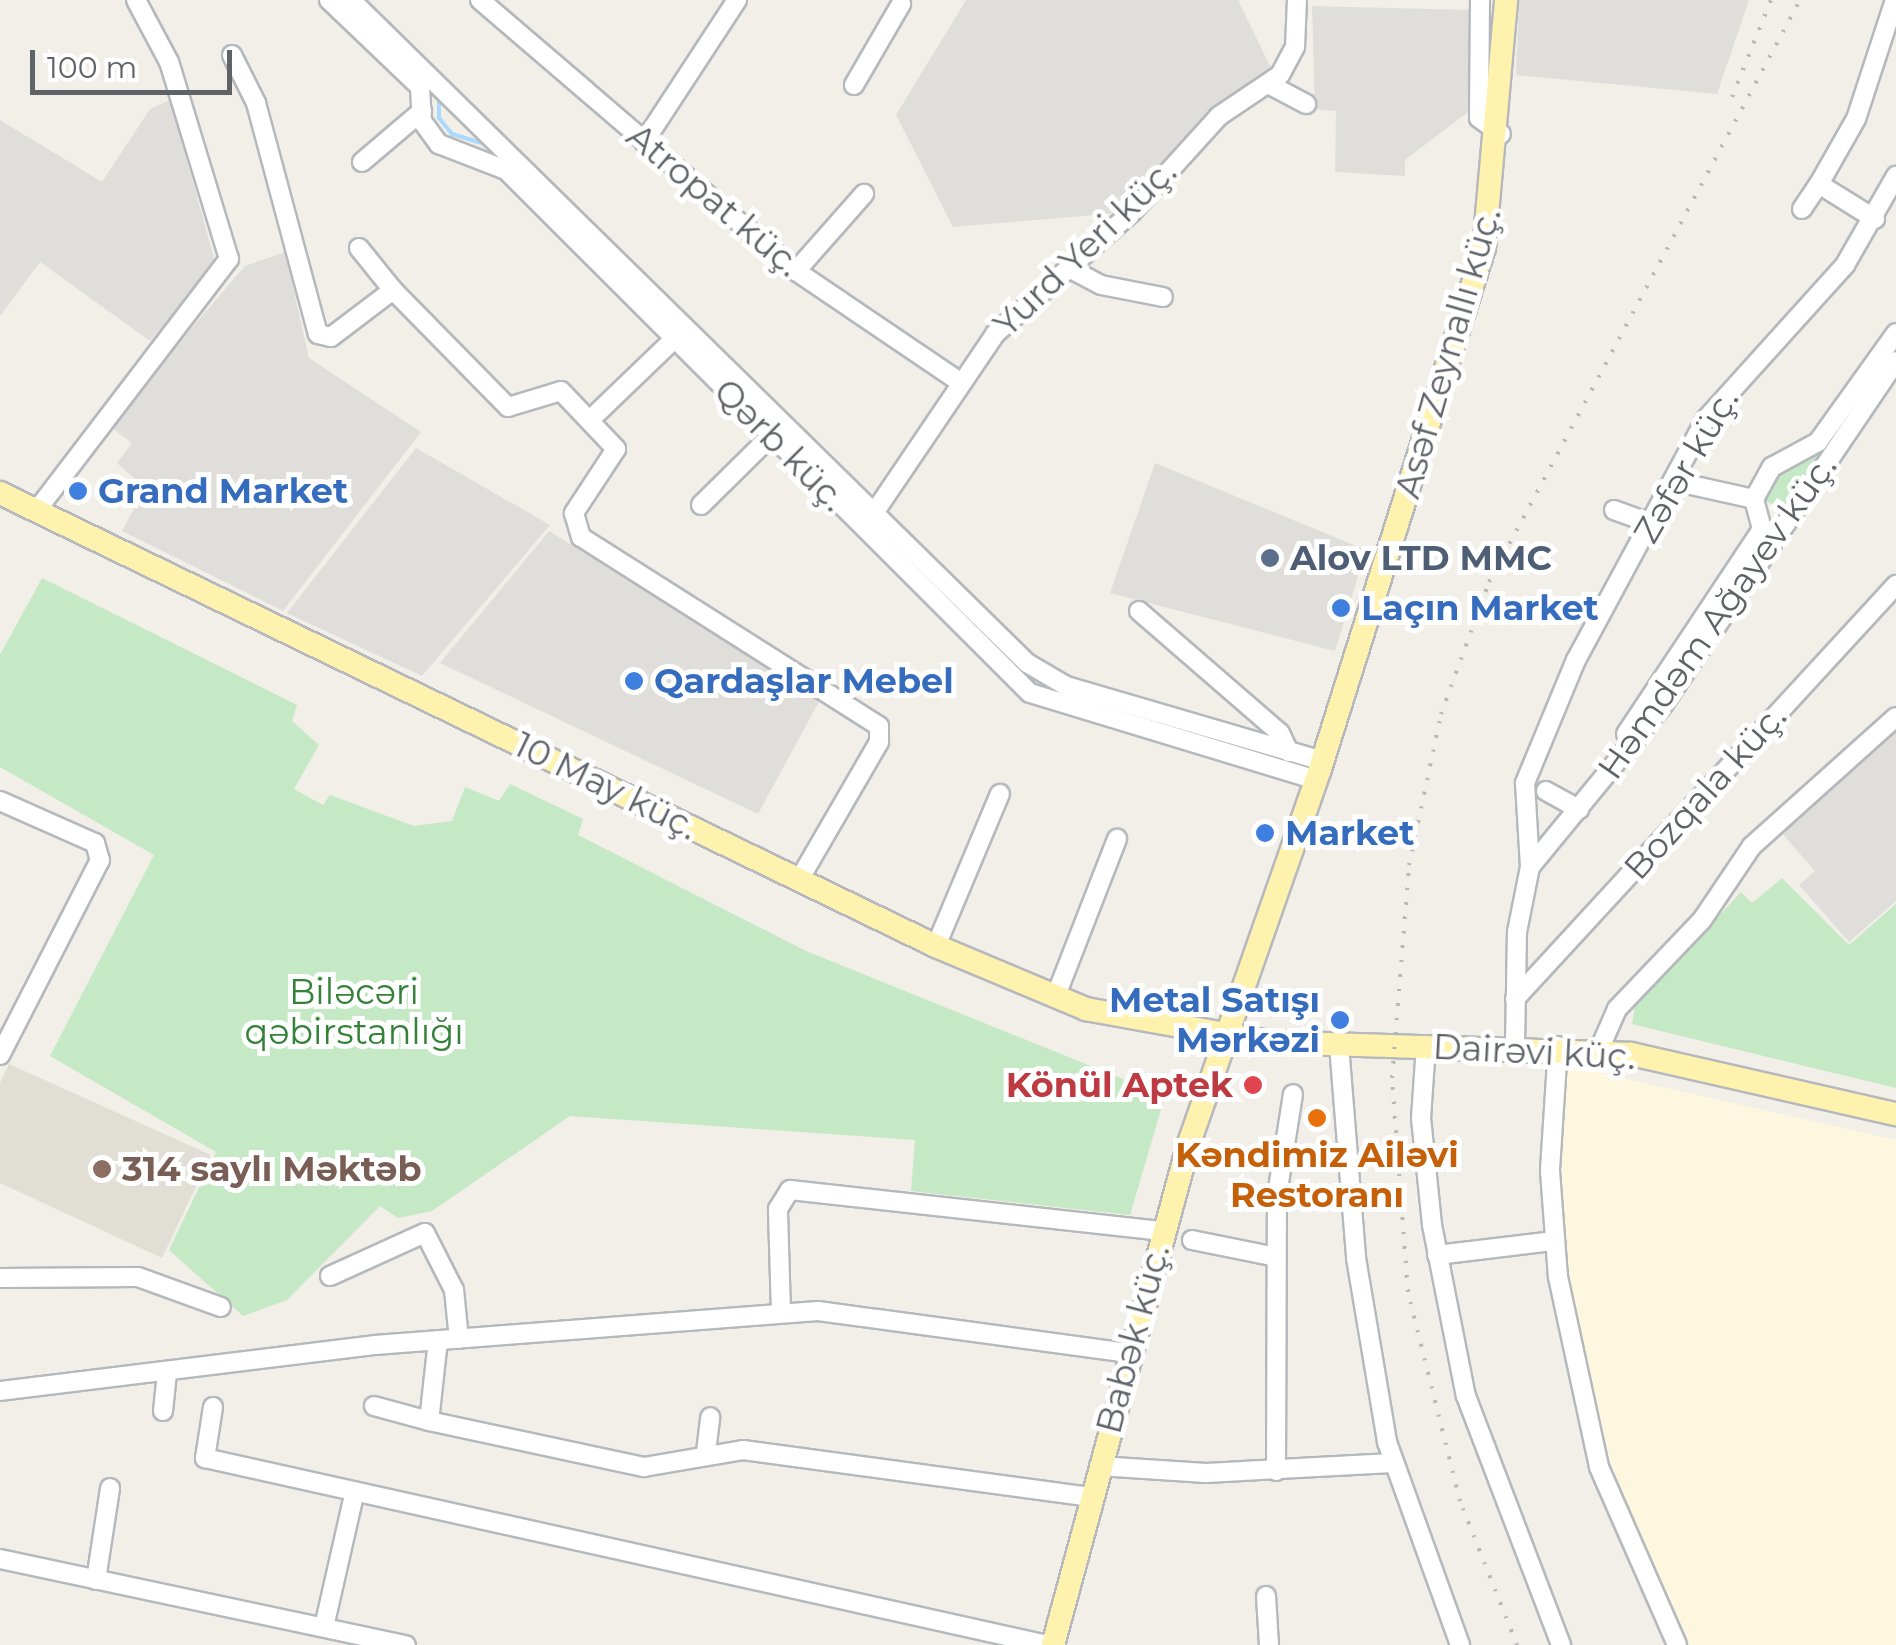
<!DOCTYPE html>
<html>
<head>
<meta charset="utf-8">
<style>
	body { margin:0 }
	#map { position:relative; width:1896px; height:1645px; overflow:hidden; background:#f1efe8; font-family:Montserrat,sans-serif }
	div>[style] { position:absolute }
	.commercial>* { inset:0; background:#fef7e0 }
	.industrial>* { inset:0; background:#e0deda }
	.education>* { inset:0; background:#e1ded6 }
	.green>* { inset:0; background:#c5e8c5 }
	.stream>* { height:4px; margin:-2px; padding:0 2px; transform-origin:2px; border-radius:2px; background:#aadaff }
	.roads { filter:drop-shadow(2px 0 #b5b8bc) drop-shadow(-2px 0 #b5b8bc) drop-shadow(0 2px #b5b8bc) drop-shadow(0 -2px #b5b8bc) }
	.minor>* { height:18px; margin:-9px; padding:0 9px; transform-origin:9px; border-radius:9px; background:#fff }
	.major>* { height:22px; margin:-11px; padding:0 11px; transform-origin:11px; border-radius:11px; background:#fff2af }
	.rail>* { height:4px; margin-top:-2px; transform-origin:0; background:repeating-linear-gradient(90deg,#b6b7b8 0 2.5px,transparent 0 14.5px) }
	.dots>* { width:28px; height:28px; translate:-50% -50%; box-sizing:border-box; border:5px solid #fff; border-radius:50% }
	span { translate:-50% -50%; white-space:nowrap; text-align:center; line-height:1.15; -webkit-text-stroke:10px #fff; paint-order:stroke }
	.street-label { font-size:35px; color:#5f6368 }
	.shop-label { font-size:35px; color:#366cbe; font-weight:700 }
	.left { translate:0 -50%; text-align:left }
	.right { translate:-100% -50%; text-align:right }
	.service-label { font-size:35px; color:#4e5e75; font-weight:700 }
	.park-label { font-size:35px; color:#348238 }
	.health-label { font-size:35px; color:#be3a42; font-weight:700 }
	.food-label { font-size:35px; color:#c56008; font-weight:700 }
	.education-label { font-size:35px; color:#785e54; font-weight:700 }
	.scale { position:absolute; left:30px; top:50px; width:202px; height:45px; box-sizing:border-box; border:5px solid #5f6368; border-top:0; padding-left:12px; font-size:30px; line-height:35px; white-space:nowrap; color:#5f6368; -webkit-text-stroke:8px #fff; paint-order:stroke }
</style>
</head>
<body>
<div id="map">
	<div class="commercial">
		<i style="clip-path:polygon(1560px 1064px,1896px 1140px,1896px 1645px,1685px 1645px,1603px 1464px,1557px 1243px)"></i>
	</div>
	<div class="industrial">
		<i style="clip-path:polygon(966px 0,1238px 0,1272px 70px,1212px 106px,1118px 213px,953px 227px,896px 115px)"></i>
		<i style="clip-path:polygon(1519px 0,1749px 0,1717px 94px,1516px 75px)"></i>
		<i style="clip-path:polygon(1312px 6px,1471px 10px,1472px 109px,1405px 160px,1405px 176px,1335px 172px,1336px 111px,1315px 109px)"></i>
		<i style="clip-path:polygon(170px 100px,216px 265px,150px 341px,40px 262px,0 316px,0 120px,102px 182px,150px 109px)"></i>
		<i style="clip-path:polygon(285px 252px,309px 358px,421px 432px,283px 611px,122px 531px,145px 488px,117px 463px,132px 443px,108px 425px,245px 266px)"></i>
		<i style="clip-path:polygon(416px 448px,550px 525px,422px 676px,287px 613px)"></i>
		<i style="clip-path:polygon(1155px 463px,1366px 550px,1335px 651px,1110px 593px)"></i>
		<i style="clip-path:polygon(549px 531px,821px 698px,758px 814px,440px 663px)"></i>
		<i style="clip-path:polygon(1896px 726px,1896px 901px,1849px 942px,1799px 885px,1815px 871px,1778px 829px)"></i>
	</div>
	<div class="education">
		<i style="clip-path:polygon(9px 1064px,211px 1155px,162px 1258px,0 1183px,0 1083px)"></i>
	</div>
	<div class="green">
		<i style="clip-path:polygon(1896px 339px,1896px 352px,1785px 510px,1765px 501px,1775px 474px,1818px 451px)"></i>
		<i style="clip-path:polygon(42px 578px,297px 705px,292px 721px,319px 745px,294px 789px,323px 805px,330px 795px,414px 826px,452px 821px,465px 787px,499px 801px,510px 784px,583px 819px,578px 835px,806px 951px,1165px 1096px,1130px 1215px,911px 1191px,915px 1140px,570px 1116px,432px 1211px,398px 1218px,380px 1206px,287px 1300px,243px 1316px,169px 1250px,216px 1152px,50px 1056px,154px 855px,0 767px,0 655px)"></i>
		<i style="clip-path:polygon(1782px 878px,1849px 945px,1896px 904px,1896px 1088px,1632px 1024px,1635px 1007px,1741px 892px,1752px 903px)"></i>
	</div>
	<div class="stream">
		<i style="left:439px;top:98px;width:20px;rotate:90deg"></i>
		<i style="left:439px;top:118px;width:21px;rotate:51deg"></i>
		<i style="left:452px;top:134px;width:39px;rotate:17deg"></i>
	</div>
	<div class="roads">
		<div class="minor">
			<i style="left:329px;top:0;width:126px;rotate:43.7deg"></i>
			<i style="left:420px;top:87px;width:34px;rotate:87deg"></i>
			<i style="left:422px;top:121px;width:29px;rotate:54deg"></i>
			<i style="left:439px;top:144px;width:72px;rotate:21.2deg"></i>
			<i style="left:506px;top:170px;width:740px;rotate:44.95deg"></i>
			<i style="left:1030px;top:693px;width:300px;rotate:16.9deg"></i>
			<i style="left:351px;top:0;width:947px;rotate:44.44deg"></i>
			<i style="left:1027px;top:663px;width:45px;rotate:30.5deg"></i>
			<i style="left:1066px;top:686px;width:268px;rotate:16.3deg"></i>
			<i style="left:480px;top:0;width:416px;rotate:40.6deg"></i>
			<i style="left:796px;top:271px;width:198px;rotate:34.1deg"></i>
			<i style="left:1480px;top:0;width:118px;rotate:90.5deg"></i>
			<i style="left:1479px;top:118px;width:27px;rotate:36deg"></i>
			<i style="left:232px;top:55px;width:54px;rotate:63.4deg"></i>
			<i style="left:256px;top:103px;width:239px;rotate:75deg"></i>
			<i style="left:318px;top:334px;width:13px;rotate:13deg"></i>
			<i style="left:331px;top:337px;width:78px;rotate:-37.2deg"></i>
			<i style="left:393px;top:290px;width:164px;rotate:45.5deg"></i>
			<i style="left:508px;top:407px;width:55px;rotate:-16.8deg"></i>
			<i style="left:561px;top:391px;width:80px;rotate:46.5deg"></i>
			<i style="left:616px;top:449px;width:77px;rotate:123.3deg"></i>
			<i style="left:574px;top:513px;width:25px;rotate:74deg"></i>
			<i style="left:581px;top:537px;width:353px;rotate:32.4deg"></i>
			<i style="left:879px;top:726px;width:16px;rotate:90deg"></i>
			<i style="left:879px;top:742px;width:160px;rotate:120.1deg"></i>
			<i style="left:854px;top:85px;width:94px;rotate:-59.9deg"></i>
			<i style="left:1270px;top:85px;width:41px;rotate:27.8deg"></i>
			<i style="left:644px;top:142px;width:170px;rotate:-56.8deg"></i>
			<i style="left:362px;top:162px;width:79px;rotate:-40.4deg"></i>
			<i style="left:1802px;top:209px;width:30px;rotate:-56deg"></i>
			<i style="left:1875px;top:219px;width:66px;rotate:-148deg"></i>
			<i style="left:1819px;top:184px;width:75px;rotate:-60.4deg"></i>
			<i style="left:1856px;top:119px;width:125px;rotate:-71.9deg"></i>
			<i style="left:359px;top:248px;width:54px;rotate:51deg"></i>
			<i style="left:1069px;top:268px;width:36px;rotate:28deg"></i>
			<i style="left:1101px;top:285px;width:63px;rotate:11deg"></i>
			<i style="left:796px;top:271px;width:103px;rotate:-48.6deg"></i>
			<i style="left:592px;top:418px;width:114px;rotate:-43.9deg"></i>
			<i style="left:1673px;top:481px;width:83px;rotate:12.5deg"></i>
			<i style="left:1754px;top:499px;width:37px;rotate:-61deg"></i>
			<i style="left:1772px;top:467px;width:52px;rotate:-28.5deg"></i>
			<i style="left:1818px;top:442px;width:134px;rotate:-54.4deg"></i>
			<i style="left:701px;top:505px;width:98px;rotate:-44.6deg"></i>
			<i style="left:37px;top:510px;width:316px;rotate:-52.6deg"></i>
			<i style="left:229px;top:259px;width:206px;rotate:-106.9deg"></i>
			<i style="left:169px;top:62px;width:70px;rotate:-118deg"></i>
			<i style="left:1614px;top:510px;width:37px;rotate:20deg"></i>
			<i style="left:874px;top:513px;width:216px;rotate:-55.9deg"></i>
			<i style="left:995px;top:334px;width:183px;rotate:-41.7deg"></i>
			<i style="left:1132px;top:212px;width:130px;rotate:-47.8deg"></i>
			<i style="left:1219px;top:116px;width:73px;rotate:-33.9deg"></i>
			<i style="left:1280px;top:75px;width:32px;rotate:-62deg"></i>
			<i style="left:1295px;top:47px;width:47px;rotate:-87.6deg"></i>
			<i style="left:1139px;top:611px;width:186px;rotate:40.9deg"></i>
			<i style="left:1280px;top:733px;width:21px;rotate:65deg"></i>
			<i style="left:1626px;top:734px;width:246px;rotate:-56.4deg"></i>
			<i style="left:1762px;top:529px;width:31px;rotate:-105deg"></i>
			<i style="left:1546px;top:791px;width:38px;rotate:29deg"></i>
			<i style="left:0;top:801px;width:104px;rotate:23.9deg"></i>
			<i style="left:95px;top:843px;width:18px;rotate:74deg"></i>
			<i style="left:100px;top:860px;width:219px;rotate:117.1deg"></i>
			<i style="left:1530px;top:867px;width:210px;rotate:-50.6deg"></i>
			<i style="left:1663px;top:705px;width:415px;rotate:-55.9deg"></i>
			<i style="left:936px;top:946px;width:165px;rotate:-67.2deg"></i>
			<i style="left:1055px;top:998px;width:171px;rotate:-68.7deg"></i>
			<i style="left:1515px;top:999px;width:563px;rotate:-47.38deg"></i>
			<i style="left:1339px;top:1045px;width:214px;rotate:85.4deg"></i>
			<i style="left:1356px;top:1258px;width:187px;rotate:80.4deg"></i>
			<i style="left:1387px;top:1442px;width:216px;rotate:70.2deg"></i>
			<i style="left:1426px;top:1045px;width:73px;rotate:93.9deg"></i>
			<i style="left:1421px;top:1118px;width:108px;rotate:84.1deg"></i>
			<i style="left:1432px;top:1225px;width:174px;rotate:78.8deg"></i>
			<i style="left:1466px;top:1396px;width:267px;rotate:69.1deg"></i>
			<i style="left:1515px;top:1045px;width:113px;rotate:-89deg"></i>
			<i style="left:1517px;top:932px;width:66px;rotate:-78.7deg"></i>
			<i style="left:1530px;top:867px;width:84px;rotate:-93.4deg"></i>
			<i style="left:1525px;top:783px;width:133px;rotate:-67.5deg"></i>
			<i style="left:1576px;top:660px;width:272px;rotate:-61.7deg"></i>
			<i style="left:1705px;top:420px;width:209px;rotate:-47.9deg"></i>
			<i style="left:1845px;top:265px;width:103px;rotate:-60.2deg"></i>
			<i style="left:1558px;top:1046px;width:125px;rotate:93.7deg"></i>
			<i style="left:1550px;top:1171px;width:106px;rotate:85.7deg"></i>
			<i style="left:1558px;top:1277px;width:194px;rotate:77.8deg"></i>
			<i style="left:1599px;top:1467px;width:194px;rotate:66.3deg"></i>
			<i style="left:1599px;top:1050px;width:45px;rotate:-66.3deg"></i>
			<i style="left:1617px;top:1009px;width:123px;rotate:-46.3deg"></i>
			<i style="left:1702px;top:920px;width:89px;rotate:-56deg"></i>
			<i style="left:1752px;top:846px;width:193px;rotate:-41.9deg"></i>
			<i style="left:1192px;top:1240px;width:86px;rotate:11.4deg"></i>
			<i style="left:1437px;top:1255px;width:116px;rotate:-6.9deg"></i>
			<i style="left:330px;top:1276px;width:104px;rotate:-24.4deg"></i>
			<i style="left:425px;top:1233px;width:64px;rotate:63deg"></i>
			<i style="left:454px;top:1290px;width:49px;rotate:84.2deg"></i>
			<i style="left:0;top:1278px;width:138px;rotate:-0.4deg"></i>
			<i style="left:138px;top:1277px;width:88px;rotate:19.9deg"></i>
			<i style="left:781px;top:1313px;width:104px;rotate:-91.7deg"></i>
			<i style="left:778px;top:1209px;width:22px;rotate:-58deg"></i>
			<i style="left:790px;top:1190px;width:373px;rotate:6.3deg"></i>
			<i style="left:438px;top:1340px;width:81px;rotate:96.3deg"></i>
			<i style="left:429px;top:1421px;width:220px;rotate:12.1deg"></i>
			<i style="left:644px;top:1467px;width:100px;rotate:-9.7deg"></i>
			<i style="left:743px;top:1450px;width:352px;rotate:7.7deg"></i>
			<i style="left:0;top:1391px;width:378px;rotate:-7deg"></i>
			<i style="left:375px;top:1345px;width:444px;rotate:-4.4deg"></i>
			<i style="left:818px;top:1311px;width:312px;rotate:7.7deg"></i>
			<i style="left:374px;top:1406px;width:57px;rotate:15.3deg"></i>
			<i style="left:213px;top:1407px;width:52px;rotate:98.9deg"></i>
			<i style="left:205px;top:1458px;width:863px;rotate:12.52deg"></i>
			<i style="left:163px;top:1411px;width:37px;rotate:-84deg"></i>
			<i style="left:706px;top:1452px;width:35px;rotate:-83deg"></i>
			<i style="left:1099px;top:1466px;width:107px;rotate:3.7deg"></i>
			<i style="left:1206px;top:1473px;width:186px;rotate:-3.1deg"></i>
			<i style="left:1276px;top:1471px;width:276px;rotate:-89.8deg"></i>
			<i style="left:1277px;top:1195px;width:102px;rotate:-81deg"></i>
			<i style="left:0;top:1559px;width:415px;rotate:12deg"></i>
			<i style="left:96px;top:1580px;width:93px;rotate:-81.3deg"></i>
			<i style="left:1266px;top:1596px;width:49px;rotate:86.5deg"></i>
			<i style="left:324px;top:1627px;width:139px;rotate:-77.2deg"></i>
		</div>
		<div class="major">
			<i style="left:0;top:493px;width:1040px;rotate:25.83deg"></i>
			<i style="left:936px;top:946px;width:163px;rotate:22.8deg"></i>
			<i style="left:1086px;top:1009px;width:187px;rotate:10.2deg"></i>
			<i style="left:1270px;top:1042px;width:361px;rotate:1.9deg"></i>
			<i style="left:1631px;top:1054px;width:272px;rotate:12.8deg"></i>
			<i style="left:1053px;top:1645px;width:517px;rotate:-74.86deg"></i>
			<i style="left:1188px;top:1146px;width:399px;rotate:-70.7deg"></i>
			<i style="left:1320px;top:769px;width:546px;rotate:-72.53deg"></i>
			<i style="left:1484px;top:248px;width:249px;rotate:-84.9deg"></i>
		</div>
	</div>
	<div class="rail">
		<i style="left:1732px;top:97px;width:105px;rotate:-68.1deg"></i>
		<i style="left:1517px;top:1645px;width:155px;rotate:-111.6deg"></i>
		<i style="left:1460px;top:1501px;width:215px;rotate:-104deg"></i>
		<i style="left:1408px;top:1292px;width:215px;rotate:-94.3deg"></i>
		<i style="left:1392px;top:1078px;width:214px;rotate:-85.4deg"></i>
		<i style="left:1409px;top:865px;width:154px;rotate:-78deg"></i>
		<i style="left:1441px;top:714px;width:140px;rotate:-70deg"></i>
		<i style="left:1489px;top:582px;width:660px;rotate:-61.88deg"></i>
	</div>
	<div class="dots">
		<i style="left:78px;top:491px;background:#3f7fe0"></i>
		<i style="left:1270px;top:558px;background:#5c6f8a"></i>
		<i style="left:1341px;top:608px;background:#3f7fe0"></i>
		<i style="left:634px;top:681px;background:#3f7fe0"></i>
		<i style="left:1265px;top:833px;background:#3f7fe0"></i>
		<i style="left:1340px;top:1020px;background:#3f7fe0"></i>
		<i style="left:1253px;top:1085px;background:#e0444e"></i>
		<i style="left:1317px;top:1118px;background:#e8710a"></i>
		<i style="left:102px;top:1169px;background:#8d6e63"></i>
	</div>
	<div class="street-label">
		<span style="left:714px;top:200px;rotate:40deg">Atropat küç.</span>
		<span style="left:1085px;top:248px;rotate:-44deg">Yurd Yeri küç.</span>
		<span style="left:1448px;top:353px;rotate:-74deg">Asəf Zeynallı küç.</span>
		<span style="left:780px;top:445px;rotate:45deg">Qərb küç.</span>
		<span style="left:1686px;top:466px;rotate:-60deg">Zəfər küç.</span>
		<span style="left:1717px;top:617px;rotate:-55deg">Həmdəm Ağayev küç.</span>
		<span style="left:606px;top:786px;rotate:26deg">10 May küç.</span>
		<span style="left:1705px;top:792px;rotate:-48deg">Bozqala küç.</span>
		<span style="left:1534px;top:1052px;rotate:3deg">Dairəvi küç.</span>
		<span style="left:1133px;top:1339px;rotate:-75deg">Babək küç.</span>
	</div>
	<div class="shop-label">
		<span class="left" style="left:98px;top:491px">Grand Market</span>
		<span class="left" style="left:1361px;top:608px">Laçın Market</span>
		<span class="left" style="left:654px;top:681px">Qardaşlar Mebel</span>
		<span class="left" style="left:1285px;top:833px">Market</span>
		<span class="right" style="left:1320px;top:1020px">Metal Satışı<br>Mərkəzi</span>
	</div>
	<div class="service-label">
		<span class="left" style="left:1290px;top:558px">Alov LTD MMC</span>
	</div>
	<div class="park-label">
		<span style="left:354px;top:1012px">Biləcəri<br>qəbirstanlığı</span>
	</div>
	<div class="health-label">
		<span class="right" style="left:1233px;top:1085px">Könül Aptek</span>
	</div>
	<div class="food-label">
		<span style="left:1317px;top:1175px">Kəndimiz Ailəvi<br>Restoranı</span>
	</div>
	<div class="education-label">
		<span class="left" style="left:122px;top:1169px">314 saylı Məktəb</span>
	</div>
	<div class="scale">100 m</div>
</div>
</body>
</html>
